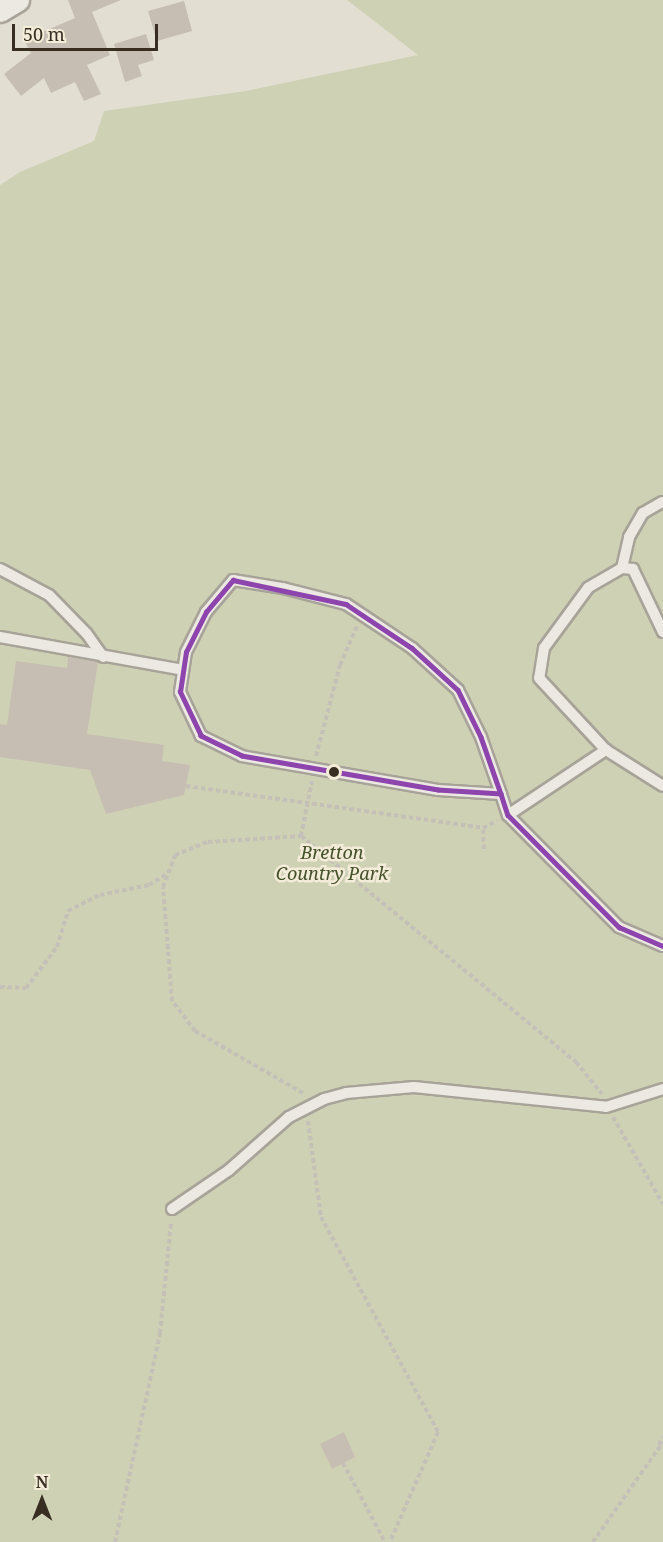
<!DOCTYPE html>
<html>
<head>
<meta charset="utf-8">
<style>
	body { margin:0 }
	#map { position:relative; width:663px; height:1542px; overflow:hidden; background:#e2ded1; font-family:"Noto Serif",serif }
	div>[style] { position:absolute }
	.green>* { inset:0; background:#cfd1b5 }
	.building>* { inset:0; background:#c6beb2 }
	.path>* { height:4px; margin-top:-2px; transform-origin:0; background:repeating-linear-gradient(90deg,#c4c0b8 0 4.5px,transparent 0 7.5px) }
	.roads { filter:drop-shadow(2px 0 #a8a399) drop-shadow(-2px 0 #a8a399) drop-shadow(0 2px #a8a399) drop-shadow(0 -2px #a8a399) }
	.lane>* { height:10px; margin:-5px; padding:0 5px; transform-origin:5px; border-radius:5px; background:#ebe9e1 }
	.street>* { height:21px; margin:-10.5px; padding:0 10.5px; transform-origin:10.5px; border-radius:10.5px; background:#ebe9e1 }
	.bus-1>* { height:4.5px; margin:-2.25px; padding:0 2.25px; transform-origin:2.25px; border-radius:2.25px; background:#8e44ad }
	.dots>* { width:16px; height:16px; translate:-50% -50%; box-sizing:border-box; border:3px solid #f2ecd8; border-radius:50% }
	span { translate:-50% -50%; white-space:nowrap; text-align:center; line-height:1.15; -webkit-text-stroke:5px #f2ecd8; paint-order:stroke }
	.park-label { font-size:18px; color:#45512a; font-style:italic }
	.north { position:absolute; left:12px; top:1470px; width:60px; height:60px; -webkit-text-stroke:4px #f2ecd8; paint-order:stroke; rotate:0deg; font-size:16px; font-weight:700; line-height:24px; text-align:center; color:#372d21 }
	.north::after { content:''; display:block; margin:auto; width:21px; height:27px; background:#372d21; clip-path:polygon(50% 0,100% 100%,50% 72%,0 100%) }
	.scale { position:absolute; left:12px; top:24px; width:146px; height:27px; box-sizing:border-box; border:3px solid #372d21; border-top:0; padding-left:8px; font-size:18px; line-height:21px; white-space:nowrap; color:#372d21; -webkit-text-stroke:4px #f2ecd8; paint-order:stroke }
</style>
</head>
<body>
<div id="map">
	<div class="green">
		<i style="clip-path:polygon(347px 0,663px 0,663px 1542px,0 1542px,0 185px,20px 172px,94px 141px,104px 111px,246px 91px,418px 55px)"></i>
	</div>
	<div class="building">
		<i style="clip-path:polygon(68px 0,121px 0,92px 12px,110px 55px,87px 65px,101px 94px,84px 101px,75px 82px,51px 93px,44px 78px,21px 96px,4px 74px,31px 53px,24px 40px,75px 18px)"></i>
		<i style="clip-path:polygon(184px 1px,192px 31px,157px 41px,148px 11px)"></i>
		<i style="clip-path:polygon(146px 34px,154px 60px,138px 65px,142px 76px,125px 82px,114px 44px)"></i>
		<i style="clip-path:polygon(68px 657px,98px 662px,87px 734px,164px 745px,162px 761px,190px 765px,184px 795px,106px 814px,90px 770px,0 757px,0 724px,7px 725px,16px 661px,67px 668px)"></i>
		<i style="clip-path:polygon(344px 1432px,355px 1457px,332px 1469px,320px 1444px)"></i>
	</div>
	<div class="path">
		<i style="left:316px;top:756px;width:94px;rotate:-75.2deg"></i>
		<i style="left:340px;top:665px;width:43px;rotate:-66.4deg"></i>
		<i style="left:186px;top:786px;width:300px;rotate:8deg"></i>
		<i style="left:301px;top:836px;width:56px;rotate:-78.7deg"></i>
		<i style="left:484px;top:849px;width:21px;rotate:-93deg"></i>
		<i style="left:483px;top:828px;width:16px;rotate:-27deg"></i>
		<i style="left:0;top:987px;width:26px;rotate:2deg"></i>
		<i style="left:26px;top:988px;width:51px;rotate:-52.9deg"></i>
		<i style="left:57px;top:947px;width:38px;rotate:-73deg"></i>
		<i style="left:68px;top:911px;width:36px;rotate:-27deg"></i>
		<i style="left:100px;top:895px;width:50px;rotate:-11.5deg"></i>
		<i style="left:149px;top:885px;width:22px;rotate:-32deg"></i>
		<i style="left:303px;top:1093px;width:125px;rotate:-150.1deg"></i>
		<i style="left:195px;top:1031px;width:38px;rotate:-127deg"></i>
		<i style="left:172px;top:1001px;width:114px;rotate:-94.5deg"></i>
		<i style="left:163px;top:887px;width:34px;rotate:-69deg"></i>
		<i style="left:175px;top:855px;width:35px;rotate:-22deg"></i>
		<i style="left:208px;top:842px;width:93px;rotate:-3.7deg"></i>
		<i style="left:301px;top:836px;width:356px;rotate:39.4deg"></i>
		<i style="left:576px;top:1062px;width:41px;rotate:50.9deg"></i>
		<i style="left:613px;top:1117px;width:100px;rotate:60.1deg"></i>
		<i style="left:308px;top:1121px;width:97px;rotate:82.3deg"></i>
		<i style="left:321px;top:1217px;width:245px;rotate:61.4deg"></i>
		<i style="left:438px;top:1432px;width:120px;rotate:113.6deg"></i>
		<i style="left:659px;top:1445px;width:9px;rotate:-63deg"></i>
		<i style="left:343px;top:1463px;width:89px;rotate:62deg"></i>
		<i style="left:115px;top:1542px;width:214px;rotate:-77.8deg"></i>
		<i style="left:160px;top:1333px;width:112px;rotate:-84.3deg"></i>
		<i style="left:593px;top:1542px;width:122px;rotate:-55deg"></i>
	</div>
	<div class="roads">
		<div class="lane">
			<i style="left:622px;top:568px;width:32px;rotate:-77deg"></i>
			<i style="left:629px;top:537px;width:28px;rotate:-60deg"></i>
			<i style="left:643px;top:513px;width:22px;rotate:-30deg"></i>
			<i style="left:0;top:569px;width:55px;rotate:28deg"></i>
			<i style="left:49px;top:595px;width:54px;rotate:45.7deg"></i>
			<i style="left:87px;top:634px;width:28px;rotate:55deg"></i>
			<i style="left:663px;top:632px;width:70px;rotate:-115.5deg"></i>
			<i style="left:633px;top:569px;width:11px;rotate:-175deg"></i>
			<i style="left:622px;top:568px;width:39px;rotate:150deg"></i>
			<i style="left:588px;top:588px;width:74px;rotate:126.3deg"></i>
			<i style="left:544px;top:648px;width:30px;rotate:99deg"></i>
			<i style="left:539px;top:678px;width:98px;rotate:47.1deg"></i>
			<i style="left:606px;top:750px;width:67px;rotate:32.3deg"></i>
			<i style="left:0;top:637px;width:186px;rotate:10.2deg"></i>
			<i style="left:501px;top:794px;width:63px;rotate:-176.4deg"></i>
			<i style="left:438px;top:790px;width:199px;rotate:-170.2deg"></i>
			<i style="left:242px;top:756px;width:46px;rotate:-154deg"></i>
			<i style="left:201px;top:736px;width:49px;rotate:-115.5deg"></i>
			<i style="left:180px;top:692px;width:40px;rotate:-81.5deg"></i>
			<i style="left:186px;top:652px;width:45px;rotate:-63.4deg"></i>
			<i style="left:206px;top:612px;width:42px;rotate:-49.8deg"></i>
			<i style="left:233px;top:580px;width:51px;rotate:9.1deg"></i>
			<i style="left:283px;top:588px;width:65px;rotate:14.3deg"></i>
			<i style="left:346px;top:604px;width:79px;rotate:33.7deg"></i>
			<i style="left:412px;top:648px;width:62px;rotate:42.4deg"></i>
			<i style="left:458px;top:690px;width:52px;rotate:63.9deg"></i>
			<i style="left:481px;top:737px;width:60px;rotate:70.7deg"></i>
			<i style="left:501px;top:794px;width:22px;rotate:72deg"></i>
			<i style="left:508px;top:815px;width:158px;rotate:45.3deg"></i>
			<i style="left:619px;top:927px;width:48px;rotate:23.4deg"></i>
			<i style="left:508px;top:815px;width:118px;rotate:-33.6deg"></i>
			<i style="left:172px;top:1209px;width:69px;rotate:-34.4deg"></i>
			<i style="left:229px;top:1170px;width:80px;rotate:-41.5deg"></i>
			<i style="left:289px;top:1117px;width:39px;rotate:-27deg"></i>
			<i style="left:324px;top:1099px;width:23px;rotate:-15deg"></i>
			<i style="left:346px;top:1093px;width:68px;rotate:-5deg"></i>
			<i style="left:414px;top:1087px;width:193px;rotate:5.9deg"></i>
			<i style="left:606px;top:1107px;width:60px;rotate:-17.5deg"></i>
		</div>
		<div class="street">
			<i style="left:0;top:11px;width:21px;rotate:-31deg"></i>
		</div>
	</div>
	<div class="bus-1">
		<i style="left:233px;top:580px;width:116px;rotate:12deg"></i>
		<i style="left:346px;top:604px;width:79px;rotate:33.7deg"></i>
		<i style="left:412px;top:648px;width:62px;rotate:42.4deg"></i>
		<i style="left:458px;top:690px;width:52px;rotate:63.9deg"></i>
		<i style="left:481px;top:737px;width:60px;rotate:70.7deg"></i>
		<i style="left:501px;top:794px;width:63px;rotate:-176.4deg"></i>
		<i style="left:438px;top:790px;width:199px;rotate:-170.2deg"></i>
		<i style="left:242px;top:756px;width:46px;rotate:-154deg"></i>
		<i style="left:201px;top:736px;width:49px;rotate:-115.5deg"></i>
		<i style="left:180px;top:692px;width:40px;rotate:-81.5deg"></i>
		<i style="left:186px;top:652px;width:45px;rotate:-63.4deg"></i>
		<i style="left:206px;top:612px;width:42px;rotate:-49.8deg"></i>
		<i style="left:501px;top:794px;width:22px;rotate:72deg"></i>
		<i style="left:508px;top:815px;width:158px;rotate:45.3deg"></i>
		<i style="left:619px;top:927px;width:48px;rotate:23.4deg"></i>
	</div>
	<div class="dots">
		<i style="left:334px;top:772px;background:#372d21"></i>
	</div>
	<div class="park-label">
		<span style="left:332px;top:863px">Bretton<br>Country Park</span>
	</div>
	<div class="north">N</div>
	<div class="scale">50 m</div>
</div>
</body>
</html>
